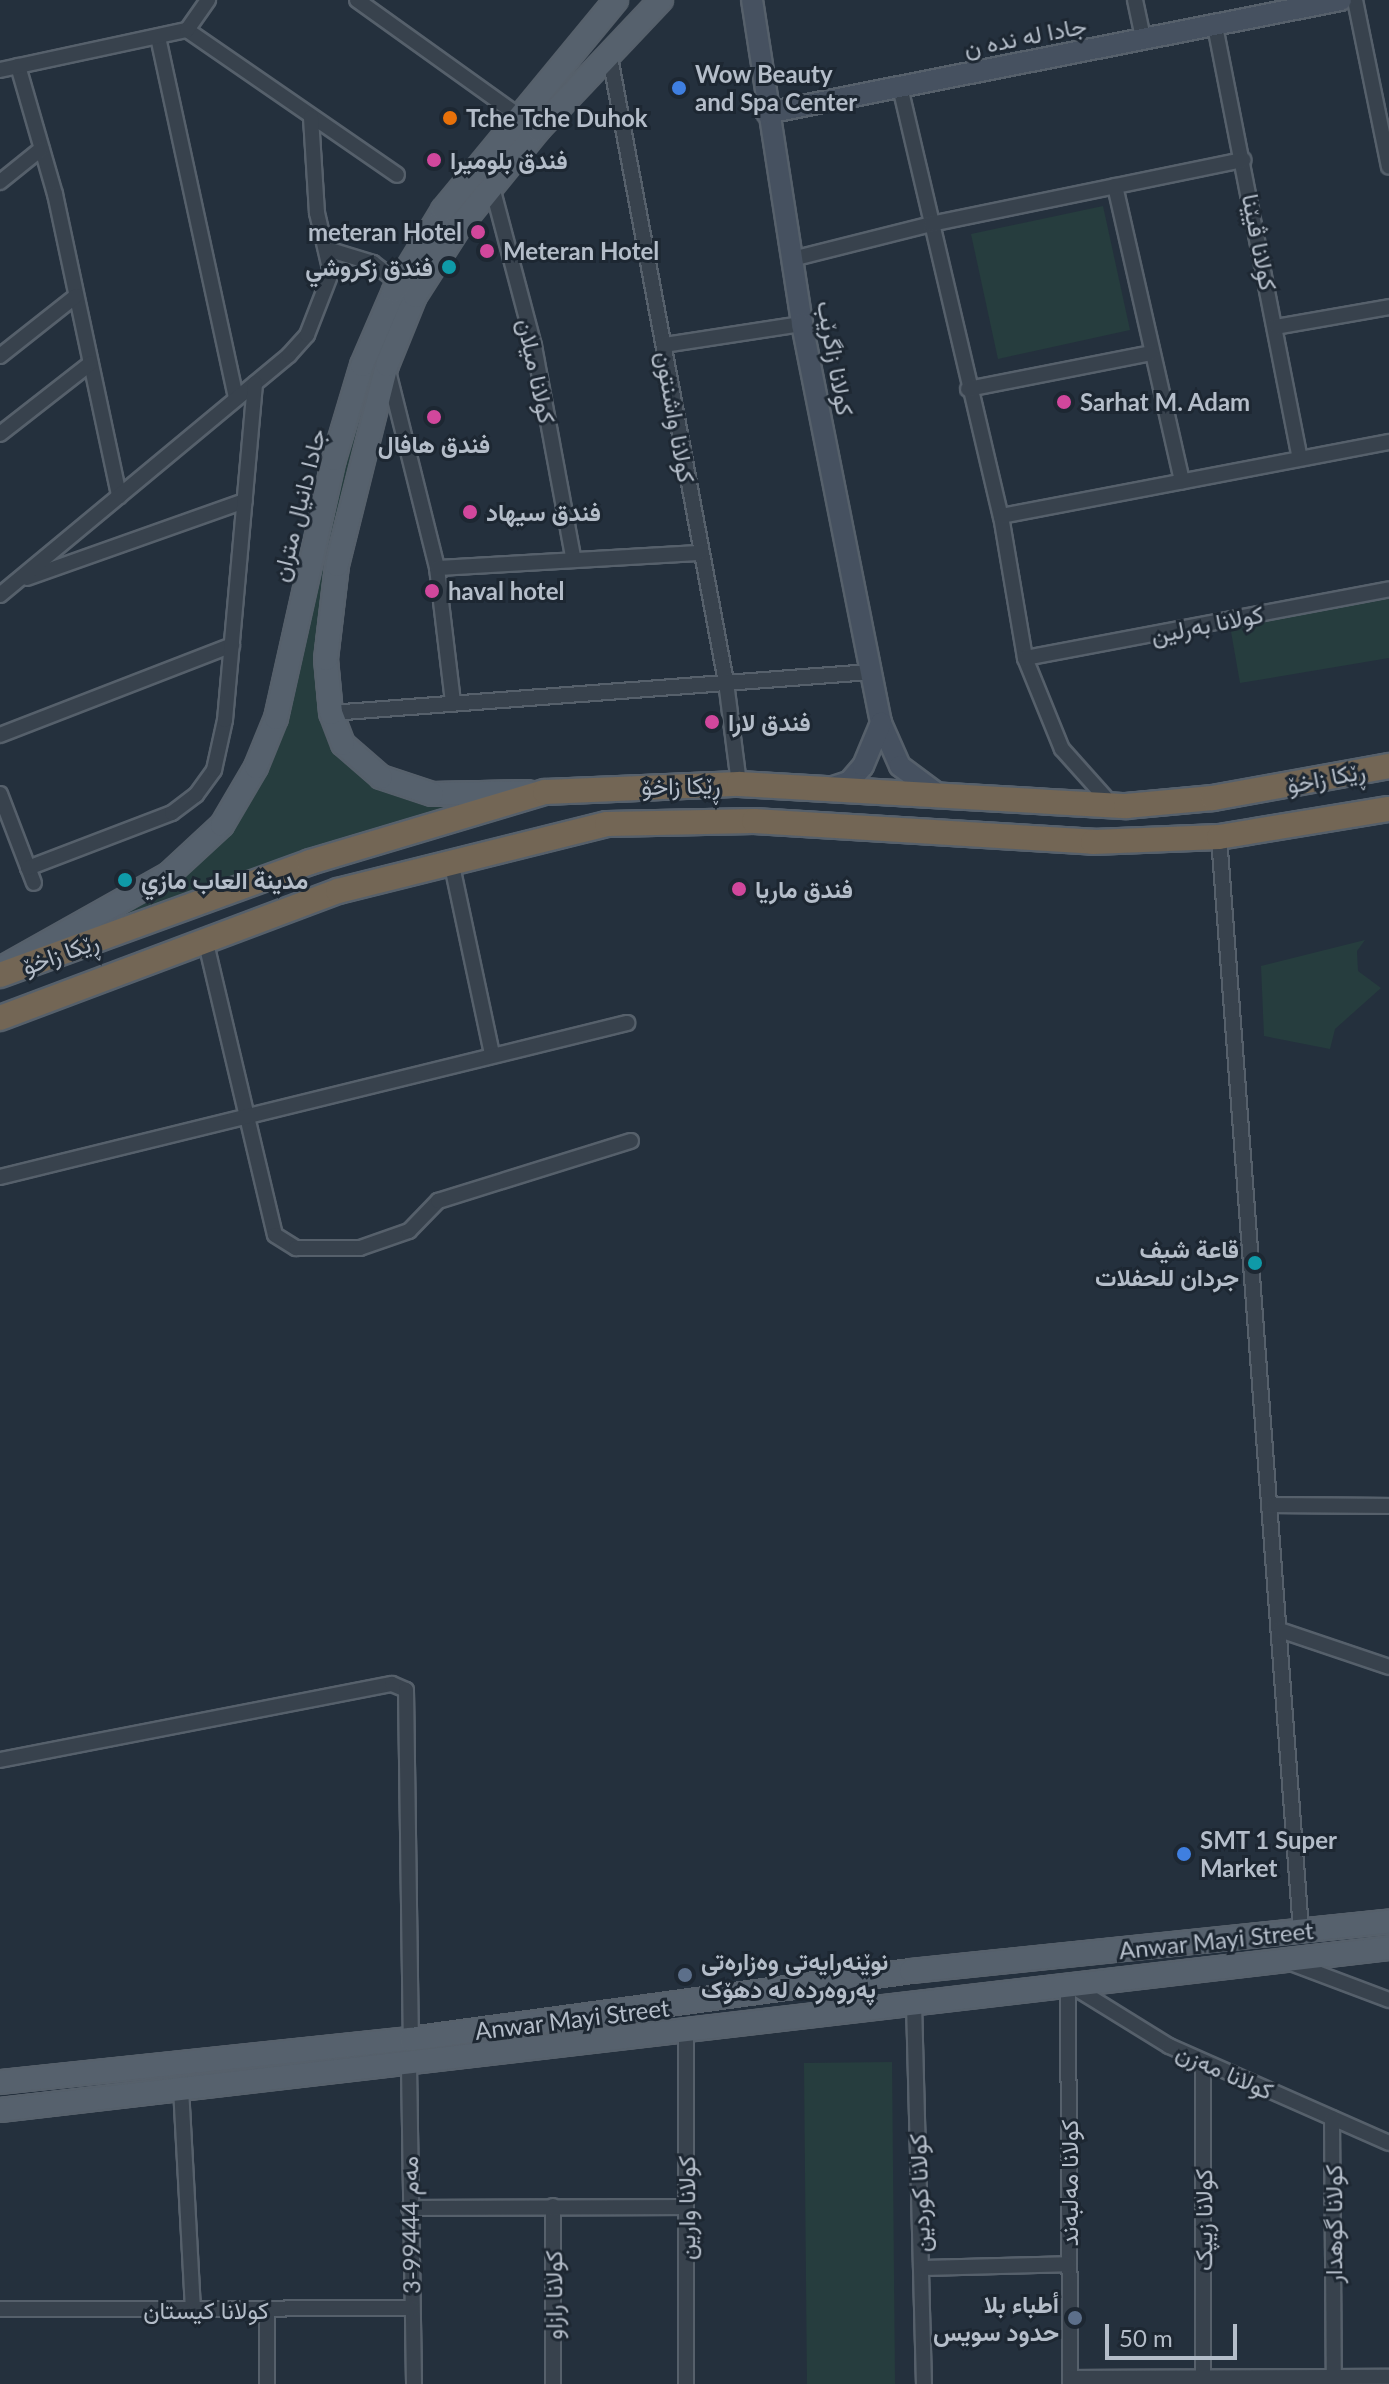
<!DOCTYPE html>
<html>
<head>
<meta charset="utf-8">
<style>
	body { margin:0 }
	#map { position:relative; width:1389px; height:2384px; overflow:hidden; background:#24303d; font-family:Lato,Vazirmatn,sans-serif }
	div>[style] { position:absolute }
	.green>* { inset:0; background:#263d3e }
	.roads { filter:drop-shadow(2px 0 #56606b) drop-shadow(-2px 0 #56606b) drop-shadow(0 2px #56606b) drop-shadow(0 -2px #56606b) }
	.street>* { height:14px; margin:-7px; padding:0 7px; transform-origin:7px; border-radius:7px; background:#38424d }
	.secondary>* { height:20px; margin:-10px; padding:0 10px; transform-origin:10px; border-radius:10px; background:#465160 }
	.primary>* { height:22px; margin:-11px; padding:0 11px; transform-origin:11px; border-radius:11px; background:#56616d }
	.highway>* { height:24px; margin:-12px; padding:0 12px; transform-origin:12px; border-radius:12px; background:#736655 }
	.dots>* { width:22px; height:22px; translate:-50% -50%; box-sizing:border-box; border:4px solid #1d2732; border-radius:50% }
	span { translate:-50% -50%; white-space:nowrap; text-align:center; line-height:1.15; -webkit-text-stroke:6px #1d2732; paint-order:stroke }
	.street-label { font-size:24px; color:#b4bdc9 }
	.poi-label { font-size:24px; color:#b4bdc9; font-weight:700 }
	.left { translate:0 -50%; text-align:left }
	.right { translate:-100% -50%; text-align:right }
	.scale { position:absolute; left:1105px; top:2324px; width:132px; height:36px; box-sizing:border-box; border:4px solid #b4bdc9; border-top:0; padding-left:10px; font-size:24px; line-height:28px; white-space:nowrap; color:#b4bdc9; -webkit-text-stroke:6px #1d2732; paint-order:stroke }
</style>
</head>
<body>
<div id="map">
	<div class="green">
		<i style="clip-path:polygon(1103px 206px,1130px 330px,998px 359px,971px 234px)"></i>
		<i style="clip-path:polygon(362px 417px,316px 662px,372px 782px,403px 798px,463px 802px,97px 926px,217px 843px,247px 807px,271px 763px,295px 693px,356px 418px)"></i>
		<i style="clip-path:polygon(1389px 589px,1389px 658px,1240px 683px,1229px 620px)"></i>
		<i style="clip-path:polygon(1365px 940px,1357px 951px,1358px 971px,1381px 988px,1335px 1029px,1330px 1049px,1264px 1036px,1261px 966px)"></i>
		<i style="clip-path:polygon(892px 2062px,895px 2384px,807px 2384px,804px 2063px)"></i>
	</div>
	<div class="roads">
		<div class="street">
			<i style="left:357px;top:0;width:199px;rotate:35.6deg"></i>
			<i style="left:1135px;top:0;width:40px;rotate:78deg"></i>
			<i style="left:1355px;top:0;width:170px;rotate:78.5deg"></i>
			<i style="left:1215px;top:26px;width:440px;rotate:78.9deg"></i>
			<i style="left:187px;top:30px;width:255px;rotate:34.6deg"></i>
			<i style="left:158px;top:37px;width:368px;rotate:77.8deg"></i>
			<i style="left:609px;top:52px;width:641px;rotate:79.48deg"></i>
			<i style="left:726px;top:682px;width:103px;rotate:82.7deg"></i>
			<i style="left:18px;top:66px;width:133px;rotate:73.9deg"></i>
			<i style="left:55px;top:194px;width:309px;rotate:78deg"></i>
			<i style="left:0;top:70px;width:191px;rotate:-12.1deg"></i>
			<i style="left:187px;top:30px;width:37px;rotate:-55deg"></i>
			<i style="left:900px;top:87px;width:441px;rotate:76.8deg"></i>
			<i style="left:1001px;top:516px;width:144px;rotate:80.4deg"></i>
			<i style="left:1025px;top:658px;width:98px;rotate:67.9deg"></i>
			<i style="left:1062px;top:749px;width:75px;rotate:48.2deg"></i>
			<i style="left:0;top:182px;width:53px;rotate:-38.8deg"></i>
			<i style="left:1115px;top:186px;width:303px;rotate:77.2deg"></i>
			<i style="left:492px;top:187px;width:164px;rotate:75.2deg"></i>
			<i style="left:534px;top:346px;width:215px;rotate:79.5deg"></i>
			<i style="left:327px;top:249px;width:48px;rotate:16.9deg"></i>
			<i style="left:373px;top:263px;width:33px;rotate:38deg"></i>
			<i style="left:792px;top:259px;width:143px;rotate:-14.1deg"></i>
			<i style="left:931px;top:224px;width:319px;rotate:-11.6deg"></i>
			<i style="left:1276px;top:327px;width:115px;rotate:-10deg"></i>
			<i style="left:664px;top:345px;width:140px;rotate:-8.7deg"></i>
			<i style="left:0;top:356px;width:97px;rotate:-38.3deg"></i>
			<i style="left:388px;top:371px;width:203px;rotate:76deg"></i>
			<i style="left:437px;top:568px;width:136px;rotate:83.2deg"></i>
			<i style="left:968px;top:389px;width:187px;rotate:-11.1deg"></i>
			<i style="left:0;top:434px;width:115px;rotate:-38deg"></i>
			<i style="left:1001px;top:516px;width:395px;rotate:-10.8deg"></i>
			<i style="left:437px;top:568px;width:263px;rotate:-3.3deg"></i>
			<i style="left:27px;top:578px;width:231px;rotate:-19.5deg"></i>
			<i style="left:0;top:595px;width:376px;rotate:-39.7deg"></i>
			<i style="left:289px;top:355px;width:27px;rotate:-48deg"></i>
			<i style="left:307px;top:335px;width:66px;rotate:-68.8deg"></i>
			<i style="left:331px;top:273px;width:62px;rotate:-103.1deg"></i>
			<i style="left:317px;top:213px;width:96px;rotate:-93.6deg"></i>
			<i style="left:1025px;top:658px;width:370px;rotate:-10.7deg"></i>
			<i style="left:331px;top:713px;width:541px;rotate:-4.35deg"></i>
			<i style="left:0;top:735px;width:249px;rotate:-21.2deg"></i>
			<i style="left:0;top:794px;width:95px;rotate:69.1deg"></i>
			<i style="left:1219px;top:837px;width:1097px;rotate:85.71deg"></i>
			<i style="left:451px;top:861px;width:197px;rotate:78deg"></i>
			<i style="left:28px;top:868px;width:154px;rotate:-20.9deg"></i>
			<i style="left:172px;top:813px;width:30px;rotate:-37deg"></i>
			<i style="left:196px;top:795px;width:31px;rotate:-54deg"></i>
			<i style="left:214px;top:770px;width:51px;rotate:-77.6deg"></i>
			<i style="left:225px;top:720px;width:338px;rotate:-84.9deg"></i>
			<i style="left:205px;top:939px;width:304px;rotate:76.7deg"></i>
			<i style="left:275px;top:1235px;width:25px;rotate:32deg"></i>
			<i style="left:296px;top:1248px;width:64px"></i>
			<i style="left:360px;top:1248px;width:52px;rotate:-19.1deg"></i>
			<i style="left:409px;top:1231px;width:42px;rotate:-46deg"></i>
			<i style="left:438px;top:1201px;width:202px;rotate:-17.3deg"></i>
			<i style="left:0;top:1177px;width:646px;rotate:-13.8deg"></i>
			<i style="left:1273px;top:1505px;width:116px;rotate:0.5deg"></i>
			<i style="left:1280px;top:1630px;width:115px;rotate:18.7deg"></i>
			<i style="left:0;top:1760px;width:399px;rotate:-11deg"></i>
			<i style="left:392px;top:1684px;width:15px;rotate:23deg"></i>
			<i style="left:406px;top:1690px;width:349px;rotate:89.2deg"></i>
			<i style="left:1288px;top:1962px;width:108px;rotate:20.6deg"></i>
			<i style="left:1068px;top:1983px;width:401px;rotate:89.7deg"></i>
			<i style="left:1072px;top:1986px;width:114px;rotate:31.7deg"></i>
			<i style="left:1169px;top:2046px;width:240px;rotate:23.8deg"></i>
			<i style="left:914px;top:2003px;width:381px;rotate:88.5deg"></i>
			<i style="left:686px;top:2031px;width:353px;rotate:90deg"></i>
			<i style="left:409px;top:2065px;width:319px;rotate:89.1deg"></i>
			<i style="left:181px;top:2088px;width:223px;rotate:86.9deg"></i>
			<i style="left:1332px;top:2118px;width:260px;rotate:89.6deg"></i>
			<i style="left:553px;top:2206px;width:178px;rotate:90deg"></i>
			<i style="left:409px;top:2208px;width:277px;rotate:-0.2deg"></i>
			<i style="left:921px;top:2268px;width:148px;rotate:-1.5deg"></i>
			<i style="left:0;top:2309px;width:412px;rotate:-0.1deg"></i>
			<i style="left:1070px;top:2378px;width:319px;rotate:-0.2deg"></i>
			<i style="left:1203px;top:2378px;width:316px;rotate:-90deg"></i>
			<i style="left:267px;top:2384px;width:74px;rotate:-90deg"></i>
		</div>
		<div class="secondary">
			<i style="left:752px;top:0;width:328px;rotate:81.2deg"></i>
			<i style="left:802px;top:324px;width:407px;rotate:78.8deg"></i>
			<i style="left:881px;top:723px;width:47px;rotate:66.2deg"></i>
			<i style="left:900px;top:766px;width:49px;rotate:36.6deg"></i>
			<i style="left:767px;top:113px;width:585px;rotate:-11.14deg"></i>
			<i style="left:830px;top:788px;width:20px;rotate:-18deg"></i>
			<i style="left:849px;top:782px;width:21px;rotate:-49deg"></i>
			<i style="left:863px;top:766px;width:47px;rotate:-67.3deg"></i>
		</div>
		<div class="primary">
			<i style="left:528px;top:792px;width:96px;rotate:178.8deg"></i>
			<i style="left:432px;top:794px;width:54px;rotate:-161.6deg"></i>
			<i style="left:381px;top:777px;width:50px;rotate:-139deg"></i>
			<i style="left:343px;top:744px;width:33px;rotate:-111deg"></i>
			<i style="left:331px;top:713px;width:54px;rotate:-95.3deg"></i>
			<i style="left:326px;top:659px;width:95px;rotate:-83.3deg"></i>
			<i style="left:337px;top:565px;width:206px;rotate:-76deg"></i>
			<i style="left:387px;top:365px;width:74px;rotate:-67.9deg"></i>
			<i style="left:415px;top:296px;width:83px;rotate:-57.3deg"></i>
			<i style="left:460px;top:226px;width:124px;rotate:-50.9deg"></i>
			<i style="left:538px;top:130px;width:179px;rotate:-46.6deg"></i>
			<i style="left:0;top:969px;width:194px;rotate:-29.3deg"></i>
			<i style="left:169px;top:874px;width:72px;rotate:-42.8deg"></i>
			<i style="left:222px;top:825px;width:67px;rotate:-59.6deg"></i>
			<i style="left:256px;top:767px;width:53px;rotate:-67.8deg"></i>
			<i style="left:276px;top:718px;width:265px;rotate:-77.4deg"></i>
			<i style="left:334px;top:459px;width:98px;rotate:-73.4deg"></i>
			<i style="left:362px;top:365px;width:81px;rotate:-66.6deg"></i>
			<i style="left:394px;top:291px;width:95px;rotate:-58.8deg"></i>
			<i style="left:443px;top:210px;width:272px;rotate:-50.5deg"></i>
			<i style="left:0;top:2082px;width:413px;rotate:-6deg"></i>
			<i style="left:411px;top:2039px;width:505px;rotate:-7.74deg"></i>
			<i style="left:911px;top:1971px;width:481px;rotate:-5.9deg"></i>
			<i style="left:0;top:2110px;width:1398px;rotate:-6.65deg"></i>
		</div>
		<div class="highway">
			<i style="left:0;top:975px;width:330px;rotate:-20deg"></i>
			<i style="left:310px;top:862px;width:245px;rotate:-16.6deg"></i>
			<i style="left:545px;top:792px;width:194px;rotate:-2.4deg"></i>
			<i style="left:739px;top:784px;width:388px;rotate:3.3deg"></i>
			<i style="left:1126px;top:806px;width:87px;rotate:-5.3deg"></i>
			<i style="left:1213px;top:798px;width:179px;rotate:-10.3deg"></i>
			<i style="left:0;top:1018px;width:361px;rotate:-20.6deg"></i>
			<i style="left:338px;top:891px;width:277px;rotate:-14deg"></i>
			<i style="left:607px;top:824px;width:147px;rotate:-1.2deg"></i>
			<i style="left:754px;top:821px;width:340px;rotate:3.5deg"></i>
			<i style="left:1093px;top:842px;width:126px;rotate:-2.3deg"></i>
			<i style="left:1219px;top:837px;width:172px;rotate:-9.4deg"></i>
		</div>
	</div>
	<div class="dots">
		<i style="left:679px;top:88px;background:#3f7fe0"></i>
		<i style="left:450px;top:118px;background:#e8710a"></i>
		<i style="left:434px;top:160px;background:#d1479c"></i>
		<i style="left:478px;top:232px;background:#d1479c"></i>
		<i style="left:487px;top:251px;background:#d1479c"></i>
		<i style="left:449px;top:267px;background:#0f9aa8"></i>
		<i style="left:1064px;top:402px;background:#d1479c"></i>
		<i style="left:434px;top:417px;background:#d1479c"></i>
		<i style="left:470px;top:512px;background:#d1479c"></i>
		<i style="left:432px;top:591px;background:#d1479c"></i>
		<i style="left:712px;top:722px;background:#d1479c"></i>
		<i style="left:125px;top:880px;background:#0f9aa8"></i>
		<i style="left:739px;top:889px;background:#d1479c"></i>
		<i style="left:1255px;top:1263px;background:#0f9aa8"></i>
		<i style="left:1184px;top:1854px;background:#3f7fe0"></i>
		<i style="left:685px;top:1975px;background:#5c6f8a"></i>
		<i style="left:1075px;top:2318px;background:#5c6f8a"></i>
	</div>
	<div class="street-label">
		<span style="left:1025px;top:36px;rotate:-11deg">جادا له نده ن</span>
		<span style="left:1260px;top:242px;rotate:79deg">كولانا ڤیێنا</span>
		<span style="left:836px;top:358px;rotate:80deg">كولانا زاگرێب</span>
		<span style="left:537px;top:371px;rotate:78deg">كولانا ميلان</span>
		<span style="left:676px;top:417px;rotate:80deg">كولانا واشنتون</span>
		<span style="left:298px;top:505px;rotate:-76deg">جادا دانيال متران</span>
		<span style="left:1207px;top:624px;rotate:-11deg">كولانا بەرلین</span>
		<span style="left:1326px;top:777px;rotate:-11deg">ڕێکا زاخۆ</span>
		<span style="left:681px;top:785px;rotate:-1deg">ڕێکا زاخۆ</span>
		<span style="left:60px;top:953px;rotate:-20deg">ڕێکا زاخۆ</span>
		<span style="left:1216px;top:1940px;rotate:-6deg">Anwar Mayi Street</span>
		<span style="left:572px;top:2019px;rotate:-7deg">Anwar Mayi Street</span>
		<span style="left:1225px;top:2071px;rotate:24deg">کولانا مەزن</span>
		<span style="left:1069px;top:2183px;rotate:-90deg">کولانا مەلبەند</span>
		<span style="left:919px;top:2193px;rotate:-92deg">کولانا کوردین</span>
		<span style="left:686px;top:2208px;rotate:-90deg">کولانا وارین</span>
		<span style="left:1203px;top:2220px;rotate:-90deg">کولانا زیپک</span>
		<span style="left:1333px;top:2224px;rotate:-90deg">کولانا گوهدار</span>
		<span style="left:410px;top:2225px;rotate:-91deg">مەم 99444-3</span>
		<span style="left:553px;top:2295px;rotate:-90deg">کولانا رازاو</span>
		<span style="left:206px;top:2310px">کولانا کیستان</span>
	</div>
	<div class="poi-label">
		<span class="left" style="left:695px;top:88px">Wow Beauty<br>and Spa Center</span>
		<span class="left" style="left:466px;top:118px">Tche Tche Duhok</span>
		<span class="left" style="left:450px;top:160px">فندق بلوميرا</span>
		<span class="right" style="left:462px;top:232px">meteran Hotel</span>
		<span class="left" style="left:503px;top:251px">Meteran Hotel</span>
		<span class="right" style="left:433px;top:267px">فندق زكروشي</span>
		<span class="left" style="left:1080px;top:402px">Sarhat M. Adam</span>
		<span style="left:434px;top:444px">فندق هافال</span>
		<span class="left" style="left:486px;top:512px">فندق سيهاد</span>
		<span class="left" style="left:448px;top:591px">haval hotel</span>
		<span class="left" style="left:728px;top:722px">فندق لارا</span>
		<span class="left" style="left:141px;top:880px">مدينة العاب مازي</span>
		<span class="left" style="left:755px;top:889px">فندق ماريا</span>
		<span class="right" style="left:1239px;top:1263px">قاعة شيف<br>جردان للحفلات</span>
		<span class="left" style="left:1200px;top:1854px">SMT 1 Super<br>Market</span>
		<span class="left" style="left:701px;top:1975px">نوێنەرایەتی وەزارەتی<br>پەروەردە لە دهۆک</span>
		<span class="right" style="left:1059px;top:2318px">أطباء بلا<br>حدود سويس</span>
	</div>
	<div class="scale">50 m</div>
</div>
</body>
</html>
